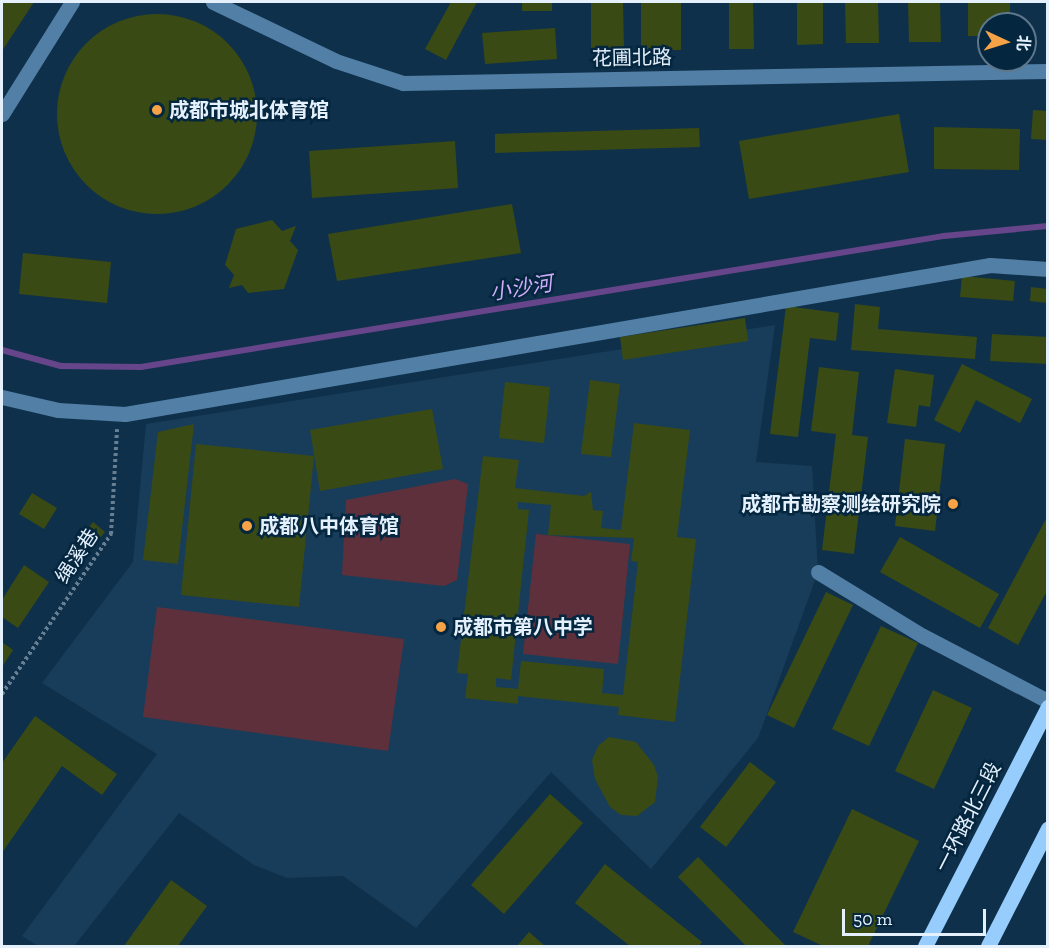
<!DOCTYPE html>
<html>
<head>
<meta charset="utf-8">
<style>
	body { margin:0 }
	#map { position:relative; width:1049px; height:948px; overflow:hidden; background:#0f304a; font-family:"Zilla Slab","Noto Sans SC",serif }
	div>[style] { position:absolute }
	.built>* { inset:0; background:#183d5a }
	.green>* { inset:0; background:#5e303b }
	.stream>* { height:6px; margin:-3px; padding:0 3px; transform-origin:3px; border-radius:3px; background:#67458a }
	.building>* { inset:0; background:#394a14 }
	.round { border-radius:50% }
	.path>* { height:4px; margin-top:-2px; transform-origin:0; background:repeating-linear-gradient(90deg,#667f93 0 3px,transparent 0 6px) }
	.minor>* { height:15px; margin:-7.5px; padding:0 7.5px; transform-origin:7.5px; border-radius:7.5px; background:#527fa6 }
	.major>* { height:15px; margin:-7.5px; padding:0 7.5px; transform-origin:7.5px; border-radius:7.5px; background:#96cdfd }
	.dots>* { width:16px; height:16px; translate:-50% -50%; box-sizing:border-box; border:3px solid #04263f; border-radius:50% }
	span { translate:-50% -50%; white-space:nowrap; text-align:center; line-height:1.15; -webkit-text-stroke:5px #04263f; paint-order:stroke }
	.street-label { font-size:20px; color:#e4f0fc }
	.poi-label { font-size:20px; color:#e4f0fc; font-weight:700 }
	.left { translate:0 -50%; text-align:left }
	.right { translate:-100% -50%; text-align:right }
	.water-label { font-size:21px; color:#d1acfa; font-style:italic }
	.frame { position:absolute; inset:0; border:3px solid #e4f0fc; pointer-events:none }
	.north { position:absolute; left:977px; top:12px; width:60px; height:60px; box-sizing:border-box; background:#04263f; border:2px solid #5e778b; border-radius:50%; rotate:94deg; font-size:16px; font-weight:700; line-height:24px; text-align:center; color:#e4f0fc }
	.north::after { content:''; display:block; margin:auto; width:21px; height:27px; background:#f5a346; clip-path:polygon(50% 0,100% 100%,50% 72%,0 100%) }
	.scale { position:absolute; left:842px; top:909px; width:144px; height:27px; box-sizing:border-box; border:3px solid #e4f0fc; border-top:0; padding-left:8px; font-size:18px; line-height:21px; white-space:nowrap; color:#e4f0fc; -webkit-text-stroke:4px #04263f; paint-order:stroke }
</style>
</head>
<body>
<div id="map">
	<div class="built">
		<i style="clip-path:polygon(775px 325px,756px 462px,812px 466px,818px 572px,758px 738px,651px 869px,551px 772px,416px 928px,343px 876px,287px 878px,254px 865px,179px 813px,74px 946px,38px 946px,22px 936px,157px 754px,42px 683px,133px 562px,146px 424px)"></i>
	</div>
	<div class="green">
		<i style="clip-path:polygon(455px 479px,468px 484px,457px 580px,444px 586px,342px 575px,346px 500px)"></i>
		<i style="clip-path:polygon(536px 534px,630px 544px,618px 664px,523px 654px)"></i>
		<i style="clip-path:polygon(157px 607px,404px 639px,388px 751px,143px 717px)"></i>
	</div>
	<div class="stream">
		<i style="left:2px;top:350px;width:61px;rotate:15.2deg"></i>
		<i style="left:61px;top:366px;width:80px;rotate:0.7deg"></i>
		<i style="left:141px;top:367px;width:814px;rotate:-9.27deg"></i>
		<i style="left:944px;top:236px;width:104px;rotate:-5.5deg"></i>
	</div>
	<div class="building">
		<i style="clip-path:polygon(2px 2px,34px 2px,2px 51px)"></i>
		<i style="clip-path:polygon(451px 2px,477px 2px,446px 60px,425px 49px)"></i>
		<i style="clip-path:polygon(522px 2px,552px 2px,552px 11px,522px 11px)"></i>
		<i style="clip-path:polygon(591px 2px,623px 2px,624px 51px,591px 52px)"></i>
		<i style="clip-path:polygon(641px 2px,681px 2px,681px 50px,641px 50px)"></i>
		<i style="clip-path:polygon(729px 2px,753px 2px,754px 49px,729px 49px)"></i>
		<i style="clip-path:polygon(797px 2px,823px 2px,823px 44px,797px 45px)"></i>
		<i style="clip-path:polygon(845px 2px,878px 2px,879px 43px,846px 43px)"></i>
		<i style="clip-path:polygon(908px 2px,940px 2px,941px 42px,909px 42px)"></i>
		<i style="clip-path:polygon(968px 2px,1010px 2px,1010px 24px,989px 24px,989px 36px,968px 36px)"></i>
		<i class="round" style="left:57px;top:14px;width:200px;height:200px"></i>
		<i style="clip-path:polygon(555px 28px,557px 59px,485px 64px,482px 33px)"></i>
		<i style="clip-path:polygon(1033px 110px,1048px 111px,1048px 140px,1031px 139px)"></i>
		<i style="clip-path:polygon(899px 114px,909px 172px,749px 199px,739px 141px)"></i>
		<i style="clip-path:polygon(934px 127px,1020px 129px,1019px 170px,934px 169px)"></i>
		<i style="clip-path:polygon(699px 128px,700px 147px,495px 153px,495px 134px)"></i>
		<i style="clip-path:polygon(455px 141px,458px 188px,312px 198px,309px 151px)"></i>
		<i style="clip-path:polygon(512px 204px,521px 253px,337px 281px,328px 234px)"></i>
		<i style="clip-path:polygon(272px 220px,282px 231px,296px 226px,290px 241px,298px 250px,284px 289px,248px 293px,242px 285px,229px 288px,234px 275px,225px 265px,236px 229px)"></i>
		<i style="clip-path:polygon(23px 253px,111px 262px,107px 303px,19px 294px)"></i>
		<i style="clip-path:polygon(962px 276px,1015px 281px,1013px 301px,960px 297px)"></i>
		<i style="clip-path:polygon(1031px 287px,1048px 289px,1048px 303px,1030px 301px)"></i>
		<i style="clip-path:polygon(855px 304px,880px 307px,878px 329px,977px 337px,975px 359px,851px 350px)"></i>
		<i style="clip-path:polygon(786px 306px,839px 313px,836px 341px,810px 338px,798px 437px,770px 434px)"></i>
		<i style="clip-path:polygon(745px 318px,748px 341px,623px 360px,620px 337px)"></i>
		<i style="clip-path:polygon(992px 334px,1048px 337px,1048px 364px,990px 361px)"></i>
		<i style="clip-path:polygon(962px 364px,1032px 399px,1020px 423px,976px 400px,960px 433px,934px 420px)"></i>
		<i style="clip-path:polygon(819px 367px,859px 372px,852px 435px,868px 437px,854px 554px,822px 550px,836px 434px,811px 431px)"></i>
		<i style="clip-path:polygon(895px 369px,934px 375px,930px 407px,919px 405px,916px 427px,887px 423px)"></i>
		<i style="clip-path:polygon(590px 380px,620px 384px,611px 457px,581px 454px)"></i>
		<i style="clip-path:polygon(505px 382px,550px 387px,544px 443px,499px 438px)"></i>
		<i style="clip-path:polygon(432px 409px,443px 469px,320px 491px,310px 430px)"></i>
		<i style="clip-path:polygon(evenodd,634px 423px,690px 430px,677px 537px,696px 539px,675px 722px,618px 715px,619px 707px,518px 696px,518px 704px,465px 698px,468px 674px,457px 673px,483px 456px,519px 460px,515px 488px,584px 496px,591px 492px,593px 510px,603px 511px,601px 528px,621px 530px,634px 423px,518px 502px,551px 505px,548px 535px,634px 538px,631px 561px,638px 562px,623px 695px,602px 693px,604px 669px,521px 661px,518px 689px,496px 687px,496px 678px,511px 680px,529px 510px,518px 509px,518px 502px)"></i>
		<i style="clip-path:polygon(194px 424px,178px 564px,143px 560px,158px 432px)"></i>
		<i style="clip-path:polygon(905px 439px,945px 444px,935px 531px,895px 526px)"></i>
		<i style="clip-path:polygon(196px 444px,314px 456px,299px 607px,181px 595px)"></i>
		<i style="clip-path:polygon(32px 493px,57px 508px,44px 529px,19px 514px)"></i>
		<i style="clip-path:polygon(1048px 515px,1048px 589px,1018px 645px,988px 628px)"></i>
		<i style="clip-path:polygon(93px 522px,105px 532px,86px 554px,74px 545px)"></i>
		<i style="clip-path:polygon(900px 537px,999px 594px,980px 628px,880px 572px)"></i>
		<i style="clip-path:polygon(24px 565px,49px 582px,18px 628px,2px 617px,2px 600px)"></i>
		<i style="clip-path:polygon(826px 592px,853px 605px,794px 728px,767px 715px)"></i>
		<i style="clip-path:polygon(881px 626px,918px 643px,869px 746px,832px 729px)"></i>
		<i style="clip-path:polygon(2px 642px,13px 650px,2px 667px)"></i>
		<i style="clip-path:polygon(933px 690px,972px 708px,934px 789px,895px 771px)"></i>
		<i style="clip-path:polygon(35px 716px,117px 774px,102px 795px,62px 766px,2px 853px,2px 763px)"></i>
		<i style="clip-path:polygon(609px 737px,636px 742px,654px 765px,658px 777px,655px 802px,637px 816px,621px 815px,610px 807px,595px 779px,592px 760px,598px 746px)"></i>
		<i style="clip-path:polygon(750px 762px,776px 782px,726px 847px,700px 827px)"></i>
		<i style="clip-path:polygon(550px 794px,583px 823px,504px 914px,471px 885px)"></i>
		<i style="clip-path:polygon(852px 809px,919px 841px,868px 946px,823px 946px,793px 932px)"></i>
		<i style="clip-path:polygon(698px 857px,786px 946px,746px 946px,678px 877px)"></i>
		<i style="clip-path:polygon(605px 864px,702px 942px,699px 946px,630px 946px,575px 903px)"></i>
		<i style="clip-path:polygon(171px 880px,207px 906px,178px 946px,124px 946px)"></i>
		<i style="clip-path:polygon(529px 932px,545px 946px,517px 946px)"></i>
	</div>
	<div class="path">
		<i style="left:2px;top:694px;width:194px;rotate:-55.7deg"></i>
		<i style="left:111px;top:534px;width:105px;rotate:-86.7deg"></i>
	</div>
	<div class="minor">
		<i style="left:213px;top:2px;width:136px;rotate:25.6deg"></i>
		<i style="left:336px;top:61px;width:71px;rotate:18.2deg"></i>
		<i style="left:403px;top:83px;width:645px;rotate:-1.07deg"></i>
		<i style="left:2px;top:114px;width:132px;rotate:-58deg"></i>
		<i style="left:2px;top:397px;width:57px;rotate:13.1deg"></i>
		<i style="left:58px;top:410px;width:67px;rotate:3.4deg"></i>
		<i style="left:125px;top:414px;width:878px;rotate:-9.77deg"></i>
		<i style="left:990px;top:265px;width:58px;rotate:3.9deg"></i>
		<i style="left:818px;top:572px;width:123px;rotate:31.4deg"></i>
		<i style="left:923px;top:636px;width:141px;rotate:27.5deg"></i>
	</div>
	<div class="major">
		<i style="left:925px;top:946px;width:269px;rotate:-62.8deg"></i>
		<i style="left:988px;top:946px;width:132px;rotate:-63deg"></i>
	</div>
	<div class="dots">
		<i style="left:157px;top:110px;background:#f5a346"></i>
		<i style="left:953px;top:504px;background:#f5a346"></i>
		<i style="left:247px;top:526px;background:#f5a346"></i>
		<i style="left:441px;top:627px;background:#f5a346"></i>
	</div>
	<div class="street-label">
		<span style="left:632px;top:58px;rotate:-1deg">花圃北路</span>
		<span style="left:77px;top:556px;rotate:-57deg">绳溪巷</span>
		<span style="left:968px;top:817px;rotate:-63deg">一环路北三段</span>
	</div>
	<div class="poi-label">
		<span class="left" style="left:169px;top:110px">成都市城北体育馆</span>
		<span class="right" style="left:941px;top:504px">成都市勘察测绘研究院</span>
		<span class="left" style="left:259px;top:526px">成都八中体育馆</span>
		<span class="left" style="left:453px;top:627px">成都市第八中学</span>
	</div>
	<div class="water-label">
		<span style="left:521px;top:288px;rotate:-9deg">小沙河</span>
	</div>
	<div class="frame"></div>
	<div class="north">北</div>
	<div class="scale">50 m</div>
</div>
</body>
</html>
